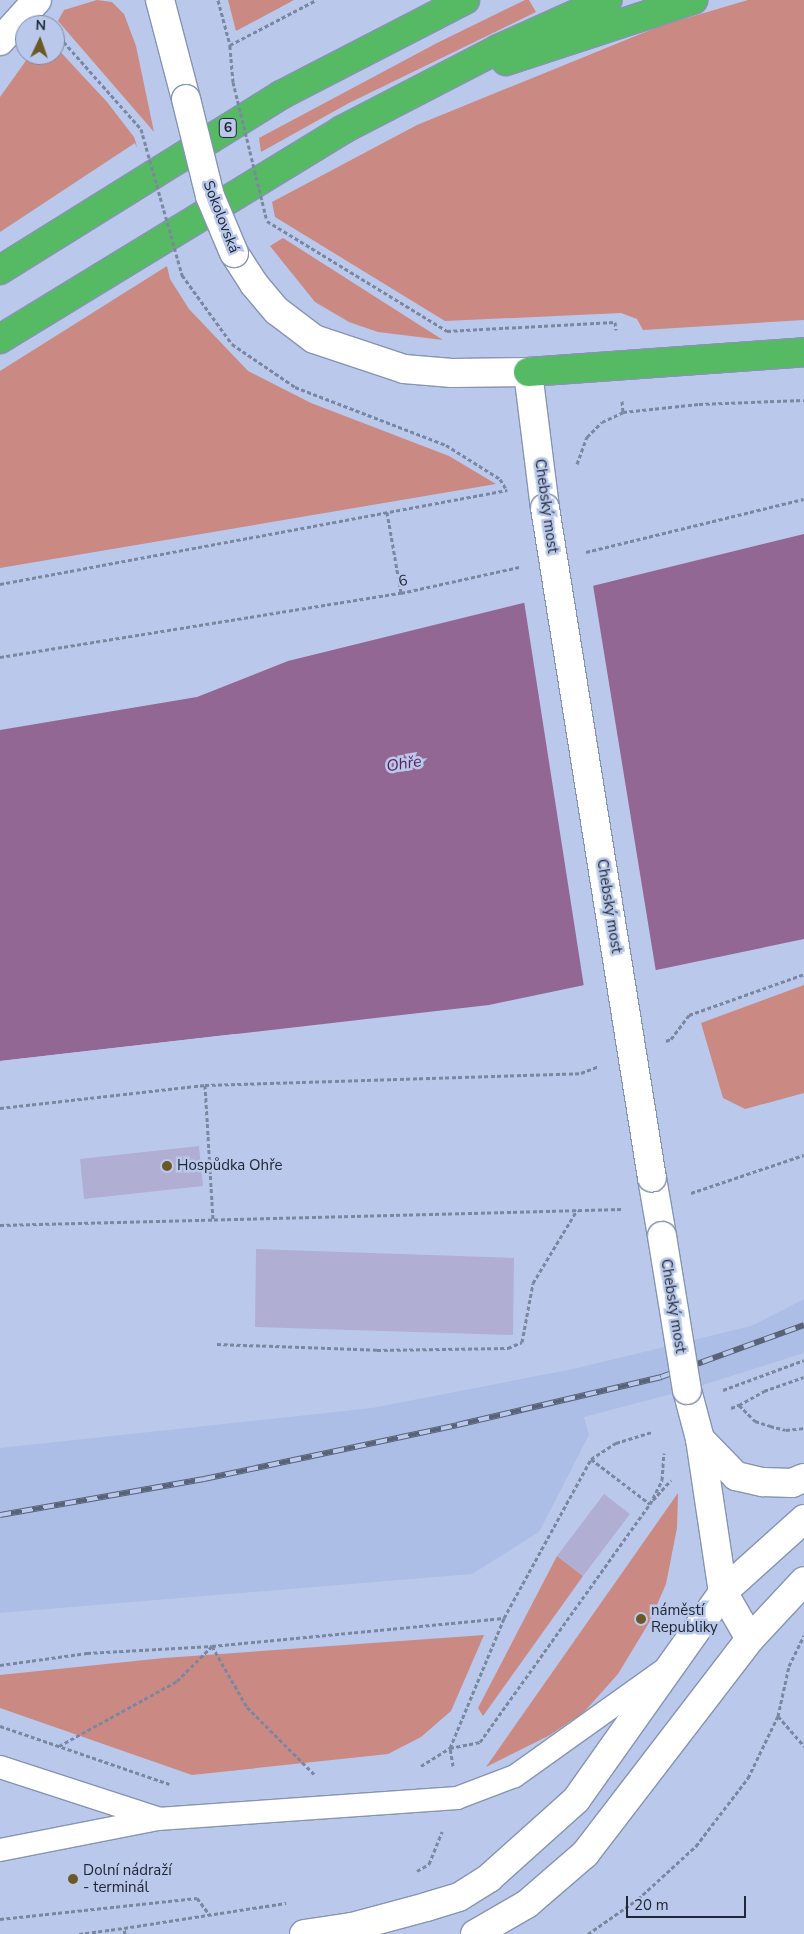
<!DOCTYPE html>
<html>
<head>
<meta charset="utf-8">
<style>
	body { margin:0 }
	#map { position:relative; width:804px; height:1934px; overflow:hidden; background:#bac9eb; font-family:"Nunito Sans",sans-serif }
	div>[style] { position:absolute }
	.built>* { inset:0; background:#acbee5 }
	.green>* { inset:0; background:#ca8982 }
	.water>* { inset:0; background:#936794 }
	.pier>* { inset:0; background:#bac9eb }
	.building>* { inset:0; background:#b0afd3 }
	.path>* { height:3px; margin-top:-1.5px; transform-origin:0; background:repeating-linear-gradient(90deg,#7b87a0 0 4px,transparent 0 6.5px) }
	.roads { filter:drop-shadow(1px 0 #8694b4) drop-shadow(-1px 0 #8694b4) drop-shadow(0 1px #8694b4) drop-shadow(0 -1px #8694b4) }
	.lane>* { height:22px; margin:-11px; padding:0 11px; transform-origin:11px; border-radius:11px; background:#fff }
	.secondary>* { height:28px; margin:-14px; padding:0 14px; transform-origin:14px; border-radius:14px; background:#fff }
	.highway>* { height:28px; margin:-14px; padding:0 14px; transform-origin:14px; border-radius:14px; background:#56b963 }
	.rail>* { height:5.5px; margin-top:-2.75px; transform-origin:0; background:repeating-linear-gradient(90deg,#bac9eb 0 11px,#596378 0 22px); box-sizing:border-box; border-block:1px solid #596378 }
	.path-bridge>* { height:3px; margin-top:-1.5px; transform-origin:0; background:repeating-linear-gradient(90deg,#7b87a0 0 4px,transparent 0 6.5px) }
	.bridges { filter:drop-shadow(1px 0 #8694b4) drop-shadow(-1px 0 #8694b4) drop-shadow(0 1px #8694b4) drop-shadow(0 -1px #8694b4) }
	.secondary-bridge>* { height:28px; margin:-14px; padding:0 14px; transform-origin:14px; border-radius:14px; background:#fff }
	.dots>* { width:14px; height:14px; translate:-50% -50%; box-sizing:border-box; border:2px solid #bac9eb; border-radius:50% }
	span { translate:-50% -50%; white-space:nowrap; text-align:center; line-height:1.15; -webkit-text-stroke:5px #bac9eb; paint-order:stroke }
	.shield-label span { padding:1px 4px; background:#bac9eb; border:1px solid; border-radius:4px; -webkit-text-stroke-width:0 }
	.shield-label { font-size:14px; color:#212734; font-weight:700 }
	.street-label { font-size:15px; color:#212734 }
	.poi-label { font-size:15px; color:#212734 }
	.left { translate:0 -50%; text-align:left }
	.water-label { font-size:16px; color:#581f5a; font-style:italic }
	.north { position:absolute; left:15px; top:15px; width:50px; height:50px; box-sizing:border-box; background:#bac9eb; border:1px solid #7d88a2; border-radius:50%; rotate:3deg; font-size:14px; font-weight:700; line-height:20px; text-align:center; color:#212734 }
	.north::after { content:''; display:block; margin:auto; width:18px; height:22px; background:#6c5726; clip-path:polygon(50% 0,100% 100%,50% 72%,0 100%) }
	.scale { position:absolute; left:626px; top:1896px; width:120px; height:22px; box-sizing:border-box; border:2px solid #212734; border-top:0; padding-left:6px; font-size:15px; line-height:18px; white-space:nowrap; color:#212734; -webkit-text-stroke:4px #bac9eb; paint-order:stroke }
</style>
</head>
<body>
<div id="map">
	<div class="built">
		<i style="clip-path:polygon(804px 1299px,804px 1353px,687px 1390px,584px 1417px,589px 1435px,539px 1532px,472px 1574px,0 1613px,0 1448px,372px 1408px,573px 1369px,751px 1326px)"></i>
	</div>
	<div class="green">
		<i style="clip-path:polygon(97px 0,112px 2px,124px 14px,136px 46px,154px 132px,58px 21px,64px 10px)"></i>
		<i style="clip-path:polygon(228px 0,294px 0,236px 31px)"></i>
		<i style="clip-path:polygon(525px 0,529px 0,536px 12px,349px 103px,261px 152px,259px 138px,437px 43px)"></i>
		<i style="clip-path:polygon(748px 0,804px 0,804px 320px,643px 330px,637px 319px,621px 313px,445px 321px,275px 217px,272px 202px,417px 125px,660px 26px)"></i>
		<i style="clip-path:polygon(55px 46px,107px 102px,134px 137px,136px 143px,137px 148px,135px 143px,0 232px,0 97px,30px 55px,55px 55px)"></i>
		<i style="clip-path:polygon(283px 238px,443px 340px,378px 332px,349px 322px,315px 302px,270px 246px)"></i>
		<i style="clip-path:polygon(167px 266px,170px 279px,189px 309px,248px 371px,311px 403px,449px 456px,496px 484px,0 568px,0 371px)"></i>
		<i style="clip-path:polygon(804px 985px,804px 1093px,745px 1109px,723px 1098px,701px 1023px)"></i>
		<i style="clip-path:polygon(678px 1493px,677px 1528px,666px 1584px,650px 1621px,618px 1674px,584px 1712px,550px 1735px,486px 1767px)"></i>
		<i style="clip-path:polygon(557px 1556px,583px 1576px,483px 1716px,478px 1708px)"></i>
		<i style="clip-path:polygon(484px 1635px,451px 1711px,421px 1737px,388px 1754px,192px 1775px,0 1708px,0 1675px,164px 1658px)"></i>
	</div>
	<div class="water">
		<i style="clip-path:polygon(804px 534px,804px 939px,489px 1005px,0 1061px,0 730px,197px 697px,288px 661px)"></i>
	</div>
	<div class="pier">
		<i style="clip-path:polygon(593px 585px,656px 972px,584px 987px,524px 601px)"></i>
		<i style="clip-path:polygon(235px 1034px,235px 1036px,0 1063px,0 1061px)"></i>
	</div>
	<div class="building">
		<i style="clip-path:polygon(199px 1146px,203px 1186px,84px 1199px,80px 1159px)"></i>
		<i style="clip-path:polygon(256px 1249px,514px 1258px,513px 1335px,255px 1327px)"></i>
		<i style="clip-path:polygon(604px 1494px,630px 1514px,583px 1576px,557px 1556px)"></i>
	</div>
	<div class="path">
		<i style="left:218px;top:0;width:47px;rotate:75.1deg"></i>
		<i style="left:55px;top:32px;width:130px;rotate:48.4deg"></i>
		<i style="left:233px;top:82px;width:37px;rotate:-95deg"></i>
		<i style="left:230px;top:45px;width:97px;rotate:-27.6deg"></i>
		<i style="left:267px;top:221px;width:211px;rotate:31.4deg"></i>
		<i style="left:447px;top:331px;width:168px;rotate:-3.1deg"></i>
		<i style="left:615px;top:322px;width:8px;rotate:83deg"></i>
		<i style="left:182px;top:275px;width:85px;rotate:54.1deg"></i>
		<i style="left:232px;top:344px;width:76px;rotate:34.3deg"></i>
		<i style="left:295px;top:387px;width:162px;rotate:21deg"></i>
		<i style="left:446px;top:445px;width:64px;rotate:32.2deg"></i>
		<i style="left:500px;top:479px;width:12px;rotate:59deg"></i>
		<i style="left:622px;top:401px;width:11px;rotate:85deg"></i>
		<i style="left:577px;top:464px;width:29px;rotate:-70deg"></i>
		<i style="left:587px;top:437px;width:21px;rotate:-45deg"></i>
		<i style="left:602px;top:422px;width:23px;rotate:-25deg"></i>
		<i style="left:623px;top:412px;width:76px;rotate:-6deg"></i>
		<i style="left:699px;top:404px;width:105px;rotate:-2.2deg"></i>
		<i style="left:387px;top:512px;width:82px;rotate:80.2deg"></i>
		<i style="left:586px;top:552px;width:224px;rotate:-13.7deg"></i>
		<i style="left:0;top:584px;width:516px;rotate:-10.5deg"></i>
		<i style="left:0;top:657px;width:406px;rotate:-9.1deg"></i>
		<i style="left:401px;top:593px;width:121px;rotate:-12.4deg"></i>
		<i style="left:666px;top:1041px;width:5px;rotate:-22deg"></i>
		<i style="left:671px;top:1039px;width:30px;rotate:-53deg"></i>
		<i style="left:689px;top:1015px;width:122px;rotate:-19.6deg"></i>
		<i style="left:205px;top:1085px;width:135px;rotate:86.6deg"></i>
		<i style="left:0;top:1108px;width:206px;rotate:-6.4deg"></i>
		<i style="left:205px;top:1085px;width:376px;rotate:-1.8deg"></i>
		<i style="left:581px;top:1073px;width:19px;rotate:-21deg"></i>
		<i style="left:691px;top:1193px;width:119px;rotate:-18.6deg"></i>
		<i style="left:0;top:1225px;width:622px;rotate:-1.47deg"></i>
		<i style="left:217px;top:1344px;width:160px;rotate:2.1deg"></i>
		<i style="left:377px;top:1350px;width:131px;rotate:-0.9deg"></i>
		<i style="left:508px;top:1348px;width:15px;rotate:-23deg"></i>
		<i style="left:522px;top:1342px;width:60px;rotate:-79.4deg"></i>
		<i style="left:533px;top:1283px;width:85px;rotate:-58.9deg"></i>
		<i style="left:723px;top:1390px;width:86px;rotate:-20.3deg"></i>
		<i style="left:739px;top:1405px;width:29px;rotate:-29deg"></i>
		<i style="left:764px;top:1391px;width:42px;rotate:-19.3deg"></i>
		<i style="left:731px;top:1408px;width:9px;rotate:-21deg"></i>
		<i style="left:739px;top:1405px;width:23px;rotate:45deg"></i>
		<i style="left:755px;top:1421px;width:16px;rotate:18deg"></i>
		<i style="left:770px;top:1426px;width:16px;rotate:14deg"></i>
		<i style="left:786px;top:1430px;width:18px;rotate:-6deg"></i>
		<i style="left:591px;top:1459px;width:74px;rotate:37.3deg"></i>
		<i style="left:653px;top:1500px;width:27px;rotate:-48deg"></i>
		<i style="left:0;top:1665px;width:88px;rotate:-7.9deg"></i>
		<i style="left:87px;top:1653px;width:125px;rotate:-3.2deg"></i>
		<i style="left:212px;top:1646px;width:293px;rotate:-5.5deg"></i>
		<i style="left:778px;top:1716px;width:40px;rotate:49deg"></i>
		<i style="left:0;top:1726px;width:179px;rotate:18.9deg"></i>
		<i style="left:59px;top:1746px;width:135px;rotate:-28.8deg"></i>
		<i style="left:177px;top:1681px;width:49px;rotate:-45deg"></i>
		<i style="left:212px;top:1646px;width:70px;rotate:60.2deg"></i>
		<i style="left:247px;top:1707px;width:96px;rotate:45deg"></i>
		<i style="left:421px;top:1766px;width:34px;rotate:-32deg"></i>
		<i style="left:450px;top:1748px;width:31px;rotate:-11deg"></i>
		<i style="left:480px;top:1742px;width:292px;rotate:-54.5deg"></i>
		<i style="left:650px;top:1504px;width:27px;rotate:-63deg"></i>
		<i style="left:662px;top:1480px;width:27px;rotate:-86deg"></i>
		<i style="left:453px;top:1766px;width:18px;rotate:-99deg"></i>
		<i style="left:450px;top:1748px;width:141px;rotate:-67.4deg"></i>
		<i style="left:504px;top:1618px;width:181px;rotate:-61.3deg"></i>
		<i style="left:591px;top:1459px;width:30px;rotate:-33deg"></i>
		<i style="left:616px;top:1443px;width:37px;rotate:-17deg"></i>
		<i style="left:417px;top:1871px;width:14px;rotate:-30deg"></i>
		<i style="left:429px;top:1864px;width:35px;rotate:-68deg"></i>
		<i style="left:0;top:1919px;width:198px;rotate:-6.1deg"></i>
		<i style="left:197px;top:1898px;width:21px;rotate:53deg"></i>
		<i style="left:79px;top:1934px;width:45px;rotate:-7.6deg"></i>
		<i style="left:125px;top:1934px;width:6px;rotate:-99deg"></i>
		<i style="left:124px;top:1928px;width:164px;rotate:-8.8deg"></i>
		<i style="left:588px;top:1934px;width:61px;rotate:-35deg"></i>
		<i style="left:638px;top:1899px;width:79px;rotate:-42.4deg"></i>
		<i style="left:696px;top:1846px;width:86px;rotate:-52.6deg"></i>
		<i style="left:748px;top:1778px;width:69px;rotate:-64.2deg"></i>
		<i style="left:778px;top:1716px;width:51px;rotate:-77.6deg"></i>
		<i style="left:789px;top:1666px;width:34px;rotate:-64deg"></i>
	</div>
	<div class="roads">
		<div class="lane">
			<i style="left:0;top:1767px;width:165px;rotate:18deg"></i>
			<i style="left:0;top:1850px;width:161px;rotate:-11.1deg"></i>
			<i style="left:158px;top:1819px;width:300px;rotate:-4deg"></i>
			<i style="left:457px;top:1798px;width:62px;rotate:-20.8deg"></i>
			<i style="left:515px;top:1776px;width:179px;rotate:-35.5deg"></i>
		</div>
		<div class="secondary">
			<i style="left:160px;top:0;width:102px;rotate:75.3deg"></i>
			<i style="left:0;top:41px;width:55px;rotate:-47.9deg"></i>
			<i style="left:234px;top:253px;width:37px;rotate:57deg"></i>
			<i style="left:254px;top:284px;width:35px;rotate:50deg"></i>
			<i style="left:277px;top:311px;width:46px;rotate:37.1deg"></i>
			<i style="left:314px;top:339px;width:95px;rotate:18.4deg"></i>
			<i style="left:404px;top:369px;width:48px;rotate:4.8deg"></i>
			<i style="left:452px;top:373px;width:76px;rotate:-0.8deg"></i>
			<i style="left:528px;top:372px;width:137px;rotate:82.9deg"></i>
			<i style="left:652px;top:1178px;width:59px;rotate:80.2deg"></i>
			<i style="left:687px;top:1390px;width:51px;rotate:75.1deg"></i>
			<i style="left:700px;top:1439px;width:155px;rotate:81.5deg"></i>
			<i style="left:723px;top:1592px;width:54px;rotate:60.1deg"></i>
			<i style="left:700px;top:1439px;width:52px;rotate:45.8deg"></i>
			<i style="left:736px;top:1476px;width:28px;rotate:13deg"></i>
			<i style="left:763px;top:1482px;width:29px;rotate:2deg"></i>
			<i style="left:792px;top:1483px;width:13px;rotate:-23deg"></i>
			<i style="left:304px;top:1934px;width:49px;rotate:-8.3deg"></i>
			<i style="left:352px;top:1927px;width:77px;rotate:-15.1deg"></i>
			<i style="left:426px;top:1907px;width:34px;rotate:-17deg"></i>
			<i style="left:459px;top:1897px;width:36px;rotate:-32deg"></i>
			<i style="left:489px;top:1878px;width:117px;rotate:-41.9deg"></i>
			<i style="left:576px;top:1800px;width:255px;rotate:-54.7deg"></i>
			<i style="left:723px;top:1592px;width:109px;rotate:-42deg"></i>
			<i style="left:475px;top:1934px;width:60px;rotate:-30deg"></i>
			<i style="left:527px;top:1904px;width:77px;rotate:-40.8deg"></i>
			<i style="left:585px;top:1854px;width:271px;rotate:-52.5deg"></i>
			<i style="left:750px;top:1639px;width:79px;rotate:-47deg"></i>
		</div>
		<div class="highway">
			<i style="left:506px;top:61px;width:197px;rotate:-18.1deg"></i>
			<i style="left:0;top:270px;width:331px;rotate:-31.9deg"></i>
			<i style="left:281px;top:95px;width:207px;rotate:-27.3deg"></i>
			<i style="left:0;top:339px;width:401px;rotate:-31.4deg"></i>
			<i style="left:342px;top:130px;width:176px;rotate:-27.4deg"></i>
			<i style="left:498px;top:49px;width:120px;rotate:-24.2deg"></i>
			<i style="left:528px;top:372px;width:277px;rotate:-4.1deg"></i>
		</div>
	</div>
	<div class="rail">
		<i style="left:0;top:1515px;width:207px;rotate:-10deg"></i>
		<i style="left:204px;top:1479px;width:259px;rotate:-12deg"></i>
		<i style="left:457px;top:1425px;width:210px;rotate:-13.2deg"></i>
		<i style="left:661px;top:1377px;width:152px;rotate:-20deg"></i>
	</div>
	<div class="path-bridge">
		<i style="left:233px;top:82px;width:143px;rotate:76.3deg"></i>
		<i style="left:141px;top:129px;width:152px;rotate:74.3deg"></i>
	</div>
	<div class="bridges">
		<div class="secondary-bridge">
			<i style="left:186px;top:99px;width:100px;rotate:76.1deg"></i>
			<i style="left:210px;top:196px;width:62px;rotate:67.2deg"></i>
			<i style="left:545px;top:508px;width:678px;rotate:80.93deg"></i>
			<i style="left:662px;top:1236px;width:156px;rotate:80.8deg"></i>
		</div>
	</div>
	<div class="dots">
		<i style="left:167px;top:1166px;background:#6c5726"></i>
		<i style="left:641px;top:1619px;background:#6c5726"></i>
		<i style="left:73px;top:1879px;background:#6c5726"></i>
	</div>
	<div class="shield-label">
		<span style="left:228px;top:128px">6</span>
	</div>
	<div class="street-label">
		<span style="left:221px;top:217px;rotate:69deg">Sokolovská</span>
		<span style="left:546px;top:506px;rotate:82deg">Chebský most</span>
		<span style="left:403px;top:581px;rotate:-11deg">6</span>
		<span style="left:609px;top:906px;rotate:81deg">Chebský most</span>
		<span style="left:673px;top:1306px;rotate:81deg">Chebský most</span>
	</div>
	<div class="poi-label">
		<span class="left" style="left:177px;top:1166px">Hospůdka Ohře</span>
		<span class="left" style="left:651px;top:1619px">náměstí<br>Republiky</span>
		<span class="left" style="left:83px;top:1879px">Dolní nádraží<br>- terminál</span>
	</div>
	<div class="water-label">
		<span style="left:404px;top:764px;rotate:-9deg">Ohře</span>
	</div>
	<div class="north">N</div>
	<div class="scale">20 m</div>
</div>
</body>
</html>
